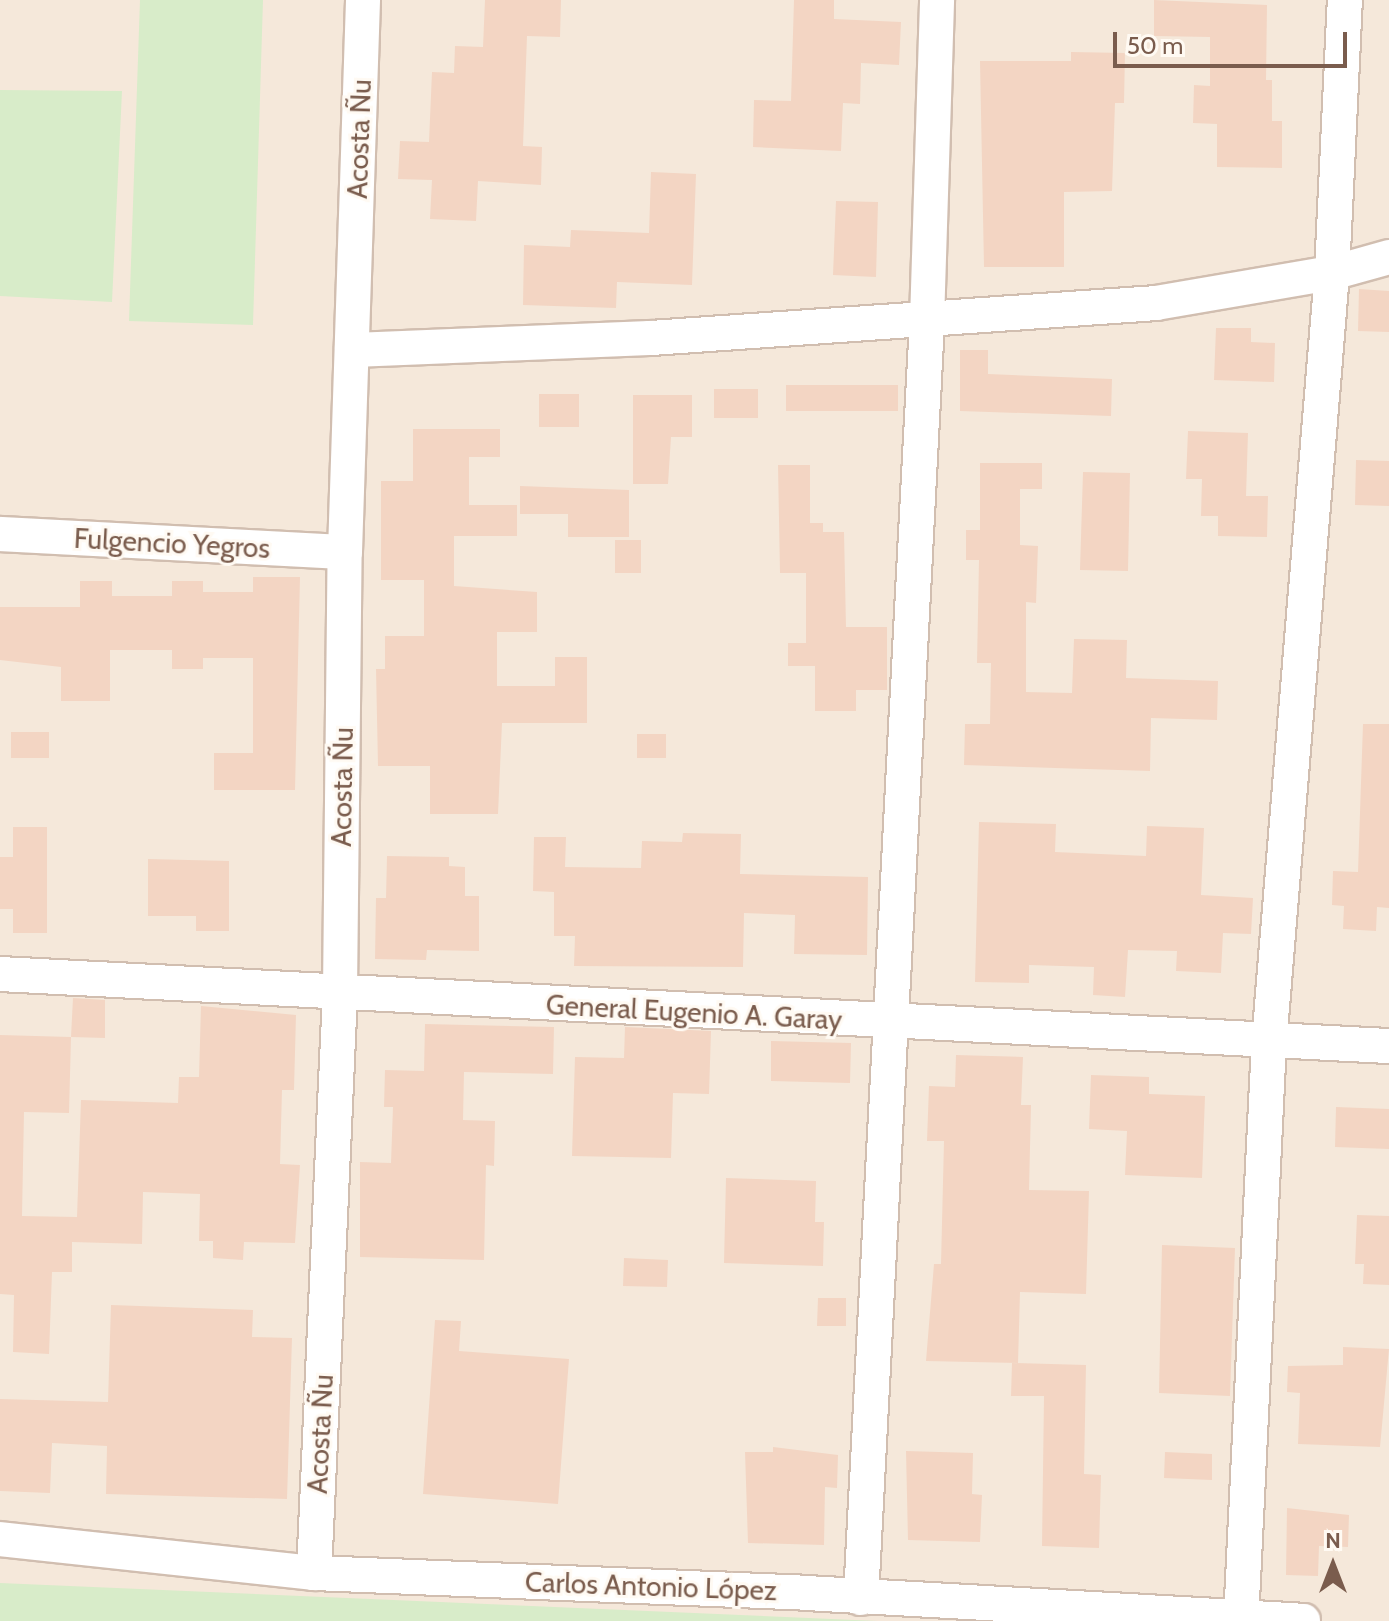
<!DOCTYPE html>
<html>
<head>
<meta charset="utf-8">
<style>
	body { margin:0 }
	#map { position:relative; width:1389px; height:1621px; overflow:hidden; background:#fdf6ec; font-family:Cabin,sans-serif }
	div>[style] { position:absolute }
	.residential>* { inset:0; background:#f5e8da }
	.green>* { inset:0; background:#d8ecc9 }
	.building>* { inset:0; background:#f3d5c3 }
	.roads { filter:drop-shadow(2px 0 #d1beb0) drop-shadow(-2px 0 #d1beb0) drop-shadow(0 2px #d1beb0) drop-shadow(0 -2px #d1beb0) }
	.minor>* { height:34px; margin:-17px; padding:0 17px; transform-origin:17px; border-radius:17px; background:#fff }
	span { translate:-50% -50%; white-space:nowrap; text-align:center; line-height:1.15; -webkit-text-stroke:6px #fffaf3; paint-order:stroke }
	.street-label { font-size:28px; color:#7a5c4d }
	.north { position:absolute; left:1293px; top:1525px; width:80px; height:80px; -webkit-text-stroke:6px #fffaf3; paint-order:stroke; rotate:0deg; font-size:22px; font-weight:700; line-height:32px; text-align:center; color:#7a5c4d }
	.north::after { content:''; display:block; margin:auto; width:28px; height:36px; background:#7a5c4d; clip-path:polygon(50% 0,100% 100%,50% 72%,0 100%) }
	.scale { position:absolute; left:1113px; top:32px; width:234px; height:36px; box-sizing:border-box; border:4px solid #7a5c4d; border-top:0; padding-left:10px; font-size:24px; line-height:28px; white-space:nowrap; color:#7a5c4d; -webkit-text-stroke:6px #fffaf3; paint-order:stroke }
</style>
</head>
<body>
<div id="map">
	<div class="residential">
		<i style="clip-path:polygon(0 0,1389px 0,1389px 1621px,0 1621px)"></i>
	</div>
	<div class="green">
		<i style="clip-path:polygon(140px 0,263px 0,253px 325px,129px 321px)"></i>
		<i style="clip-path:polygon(0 90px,122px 91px,112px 302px,0 296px)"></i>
		<i style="clip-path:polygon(0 1583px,878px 1621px,0 1621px)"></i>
	</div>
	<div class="building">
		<i style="clip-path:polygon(485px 0,561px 0,560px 37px,527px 36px,523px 146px,542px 147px,541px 185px,478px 181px,476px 221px,430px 219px,432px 180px,398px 179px,400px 141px,429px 142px,432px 72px,454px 73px,455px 46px,483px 47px)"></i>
		<i style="clip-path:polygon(794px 0,834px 0,834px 19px,901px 22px,899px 65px,861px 63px,860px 104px,843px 103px,841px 151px,753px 147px,754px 100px,791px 101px)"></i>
		<i style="clip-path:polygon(1154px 0,1267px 5px,1266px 80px,1272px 80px,1272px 121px,1282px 121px,1282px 168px,1217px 167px,1217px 124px,1193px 123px,1194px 85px,1210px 86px,1210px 37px,1154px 36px)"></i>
		<i style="clip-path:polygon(1071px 52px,1125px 53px,1124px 103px,1115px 103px,1112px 191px,1064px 192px,1064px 267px,984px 267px,980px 61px,1071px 61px)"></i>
		<i style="clip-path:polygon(651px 172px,696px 174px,692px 285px,617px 282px,616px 308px,523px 305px,524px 245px,570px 247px,571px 230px,649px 233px)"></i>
		<i style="clip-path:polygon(836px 201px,878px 202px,876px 277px,833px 275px)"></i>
		<i style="clip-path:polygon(1359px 289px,1389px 291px,1389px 332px,1358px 331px)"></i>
		<i style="clip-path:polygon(1216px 328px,1251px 328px,1251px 342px,1275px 343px,1274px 382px,1214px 380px)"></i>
		<i style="clip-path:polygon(960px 350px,988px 350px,988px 374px,1112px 379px,1111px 416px,960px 411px)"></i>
		<i style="clip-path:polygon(786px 385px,898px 385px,898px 411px,786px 411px)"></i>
		<i style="clip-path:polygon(714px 389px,758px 389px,758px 418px,714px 418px)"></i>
		<i style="clip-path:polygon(539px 394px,579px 394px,579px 427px,539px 427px)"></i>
		<i style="clip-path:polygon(633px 395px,692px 395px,692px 437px,671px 437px,668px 484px,633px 484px)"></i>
		<i style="clip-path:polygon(413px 429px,500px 429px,500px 457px,469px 457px,469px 505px,517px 505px,517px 536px,454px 536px,454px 586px,537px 592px,537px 632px,497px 632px,497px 686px,555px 686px,555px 657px,587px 657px,587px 723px,502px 723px,498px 814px,430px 814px,430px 766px,378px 766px,376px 669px,385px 669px,385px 636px,424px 636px,424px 580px,381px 580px,381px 481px,413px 481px)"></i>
		<i style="clip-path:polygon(1188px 431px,1248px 433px,1246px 496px,1268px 496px,1267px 537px,1218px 536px,1218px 516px,1201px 516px,1202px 479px,1186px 479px)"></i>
		<i style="clip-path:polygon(1356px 460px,1389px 461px,1389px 506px,1355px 505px)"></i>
		<i style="clip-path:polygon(980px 463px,1042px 463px,1042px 489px,1020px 489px,1020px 545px,1038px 546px,1036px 603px,1026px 602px,1026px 692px,1072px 693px,1074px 639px,1127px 640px,1126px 678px,1218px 681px,1217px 720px,1151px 718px,1150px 771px,964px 765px,965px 724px,990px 724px,991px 663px,977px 663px,979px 560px,966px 560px,966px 530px,980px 530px)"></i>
		<i style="clip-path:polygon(778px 465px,810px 465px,810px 523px,823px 523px,823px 532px,844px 532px,846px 627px,887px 627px,887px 690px,856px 690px,856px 711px,815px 711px,815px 666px,788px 666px,788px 643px,806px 643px,806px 573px,780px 573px)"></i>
		<i style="clip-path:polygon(1083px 472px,1130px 473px,1128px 571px,1080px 570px)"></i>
		<i style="clip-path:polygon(520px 486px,629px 490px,629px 537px,568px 537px,568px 514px,520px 514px)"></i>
		<i style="clip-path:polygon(615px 540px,641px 540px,641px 573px,615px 573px)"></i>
		<i style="clip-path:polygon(253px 577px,300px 577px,295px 790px,214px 790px,214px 753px,253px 753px,253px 658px,203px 658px,203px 669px,172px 669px,172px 650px,110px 650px,110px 701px,61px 701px,61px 667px,0 660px,0 607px,80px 607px,80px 581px,112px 581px,112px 596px,172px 596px,172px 581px,203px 581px,203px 592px,253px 592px)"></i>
		<i style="clip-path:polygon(1363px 724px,1389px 724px,1389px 908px,1377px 907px,1376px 931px,1343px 929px,1344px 906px,1332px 905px,1333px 871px,1358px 872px)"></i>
		<i style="clip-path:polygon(11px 732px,49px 732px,49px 758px,11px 758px)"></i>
		<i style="clip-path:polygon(637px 734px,666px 734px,666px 758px,637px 758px)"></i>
		<i style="clip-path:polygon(979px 822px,1056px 824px,1055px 852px,1146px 856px,1147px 826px,1204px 828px,1201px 895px,1253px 898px,1251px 934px,1223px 933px,1221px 973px,1176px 971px,1177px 951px,1128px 950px,1125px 997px,1093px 995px,1094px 967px,1029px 965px,1029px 983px,975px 982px)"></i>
		<i style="clip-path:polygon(13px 827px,47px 827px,47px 933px,13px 933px,13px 909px,0 909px,0 857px,13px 857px)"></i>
		<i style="clip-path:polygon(683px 833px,741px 834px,740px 874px,868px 877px,867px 955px,794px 954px,795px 915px,744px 913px,743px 967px,574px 966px,575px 936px,554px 936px,554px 892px,533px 891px,534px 837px,566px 837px,565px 867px,641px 868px,642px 841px,682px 842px)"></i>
		<i style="clip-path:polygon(387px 856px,449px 857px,449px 866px,465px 867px,465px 896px,479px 896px,479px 951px,427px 950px,426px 960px,375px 959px,376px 898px,386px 898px)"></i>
		<i style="clip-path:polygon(148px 859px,229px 861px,229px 931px,196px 931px,196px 916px,148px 916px)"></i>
		<i style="clip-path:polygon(73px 998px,105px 1000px,105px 1038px,71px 1037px)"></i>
		<i style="clip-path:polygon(201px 1006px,296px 1015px,294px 1090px,282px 1090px,280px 1164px,300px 1165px,295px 1243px,244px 1242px,243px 1260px,213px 1258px,213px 1241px,199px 1241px,200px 1194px,143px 1192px,142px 1244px,72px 1242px,72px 1272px,52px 1272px,49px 1354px,13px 1352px,14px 1295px,0 1294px,0 1035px,71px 1037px,69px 1113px,24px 1112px,22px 1216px,77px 1217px,81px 1100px,178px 1103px,179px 1077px,199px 1077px)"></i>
		<i style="clip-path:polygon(425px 1024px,554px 1027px,553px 1074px,464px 1072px,463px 1120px,495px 1121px,494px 1166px,486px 1165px,484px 1260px,360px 1257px,360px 1162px,391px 1163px,393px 1107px,384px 1107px,385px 1070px,424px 1071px)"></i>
		<i style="clip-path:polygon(625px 1027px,711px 1031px,709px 1094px,673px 1093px,671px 1158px,572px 1156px,575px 1057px,624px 1058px)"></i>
		<i style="clip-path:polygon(771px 1041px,851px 1043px,850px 1083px,771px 1081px)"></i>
		<i style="clip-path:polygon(956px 1055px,1023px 1057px,1021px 1105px,1031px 1105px,1029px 1190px,1089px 1191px,1086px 1294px,1020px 1292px,1018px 1363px,926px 1361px,934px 1264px,941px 1264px,944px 1141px,927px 1141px,929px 1086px,955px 1087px)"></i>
		<i style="clip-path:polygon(1091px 1075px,1149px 1077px,1149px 1094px,1205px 1096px,1202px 1178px,1125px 1175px,1127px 1131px,1089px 1129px)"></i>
		<i style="clip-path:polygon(1336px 1107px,1389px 1109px,1389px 1149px,1335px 1147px)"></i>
		<i style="clip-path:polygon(726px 1178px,816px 1181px,815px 1222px,824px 1222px,823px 1266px,724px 1263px)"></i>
		<i style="clip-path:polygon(1357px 1215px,1389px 1216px,1389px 1285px,1363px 1284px,1364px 1264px,1355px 1264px)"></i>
		<i style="clip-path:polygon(1162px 1245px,1235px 1248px,1230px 1396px,1159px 1393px)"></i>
		<i style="clip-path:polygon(624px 1258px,668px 1260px,667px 1287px,623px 1286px)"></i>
		<i style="clip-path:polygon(818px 1298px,846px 1298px,846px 1326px,817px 1326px)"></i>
		<i style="clip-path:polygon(111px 1305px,253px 1310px,252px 1337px,292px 1338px,287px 1499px,106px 1494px,107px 1446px,52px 1443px,50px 1493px,0 1491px,0 1399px,108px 1402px)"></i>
		<i style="clip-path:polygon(435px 1320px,461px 1321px,459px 1351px,569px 1359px,558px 1504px,423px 1494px)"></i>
		<i style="clip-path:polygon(1343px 1347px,1389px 1349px,1380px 1447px,1298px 1444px,1300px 1393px,1287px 1392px,1288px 1366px,1343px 1365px)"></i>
		<i style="clip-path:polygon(1012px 1363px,1086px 1365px,1084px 1474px,1101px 1475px,1099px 1548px,1042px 1546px,1044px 1396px,1011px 1396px)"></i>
		<i style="clip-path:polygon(773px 1447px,838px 1455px,837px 1488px,825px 1487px,824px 1545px,748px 1543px,745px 1452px,773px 1452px)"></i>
		<i style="clip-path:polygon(906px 1451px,973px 1453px,972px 1494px,982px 1495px,980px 1542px,908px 1540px)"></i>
		<i style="clip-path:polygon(1165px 1452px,1212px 1454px,1212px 1480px,1164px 1478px)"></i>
		<i style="clip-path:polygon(1287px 1508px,1349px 1515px,1348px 1547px,1319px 1546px,1318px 1576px,1286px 1575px)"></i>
	</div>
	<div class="roads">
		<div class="minor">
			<i style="left:352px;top:350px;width:299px;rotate:-2.3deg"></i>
			<i style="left:651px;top:338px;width:506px;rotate:-3.96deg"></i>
			<i style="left:1156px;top:303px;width:179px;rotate:-9.7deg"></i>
			<i style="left:1332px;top:273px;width:59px;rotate:-15.7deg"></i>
			<i style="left:0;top:534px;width:345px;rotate:3deg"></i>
			<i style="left:0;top:974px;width:1391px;rotate:2.97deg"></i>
			<i style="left:0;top:1539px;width:316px;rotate:6.2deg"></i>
			<i style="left:314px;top:1573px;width:492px;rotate:2.3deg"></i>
			<i style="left:806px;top:1593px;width:498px;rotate:3.2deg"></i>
			<i style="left:314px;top:1573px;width:581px;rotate:-87.43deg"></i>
			<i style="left:340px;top:993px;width:441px;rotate:-89.4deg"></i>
			<i style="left:345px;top:552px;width:552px;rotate:-88.13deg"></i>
			<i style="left:861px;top:1598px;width:1279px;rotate:-87.04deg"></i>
			<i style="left:927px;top:321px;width:321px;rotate:-88.2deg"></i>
			<i style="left:1241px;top:1621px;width:579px;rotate:-87.23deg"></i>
			<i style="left:1269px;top:1043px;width:773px;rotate:-85.32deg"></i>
			<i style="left:1332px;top:273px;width:273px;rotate:-87.3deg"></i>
		</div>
	</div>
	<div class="street-label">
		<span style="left:359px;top:139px;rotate:-88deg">Acosta Ñu</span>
		<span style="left:172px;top:543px;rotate:3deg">Fulgencio Yegros</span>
		<span style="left:342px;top:787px;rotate:-89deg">Acosta Ñu</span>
		<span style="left:694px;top:1012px;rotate:3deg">General Eugenio A. Garay</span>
		<span style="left:320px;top:1434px;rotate:-87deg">Acosta Ñu</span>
		<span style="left:651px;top:1586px;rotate:2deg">Carlos Antonio López</span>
	</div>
	<div class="north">N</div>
	<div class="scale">50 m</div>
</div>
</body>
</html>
